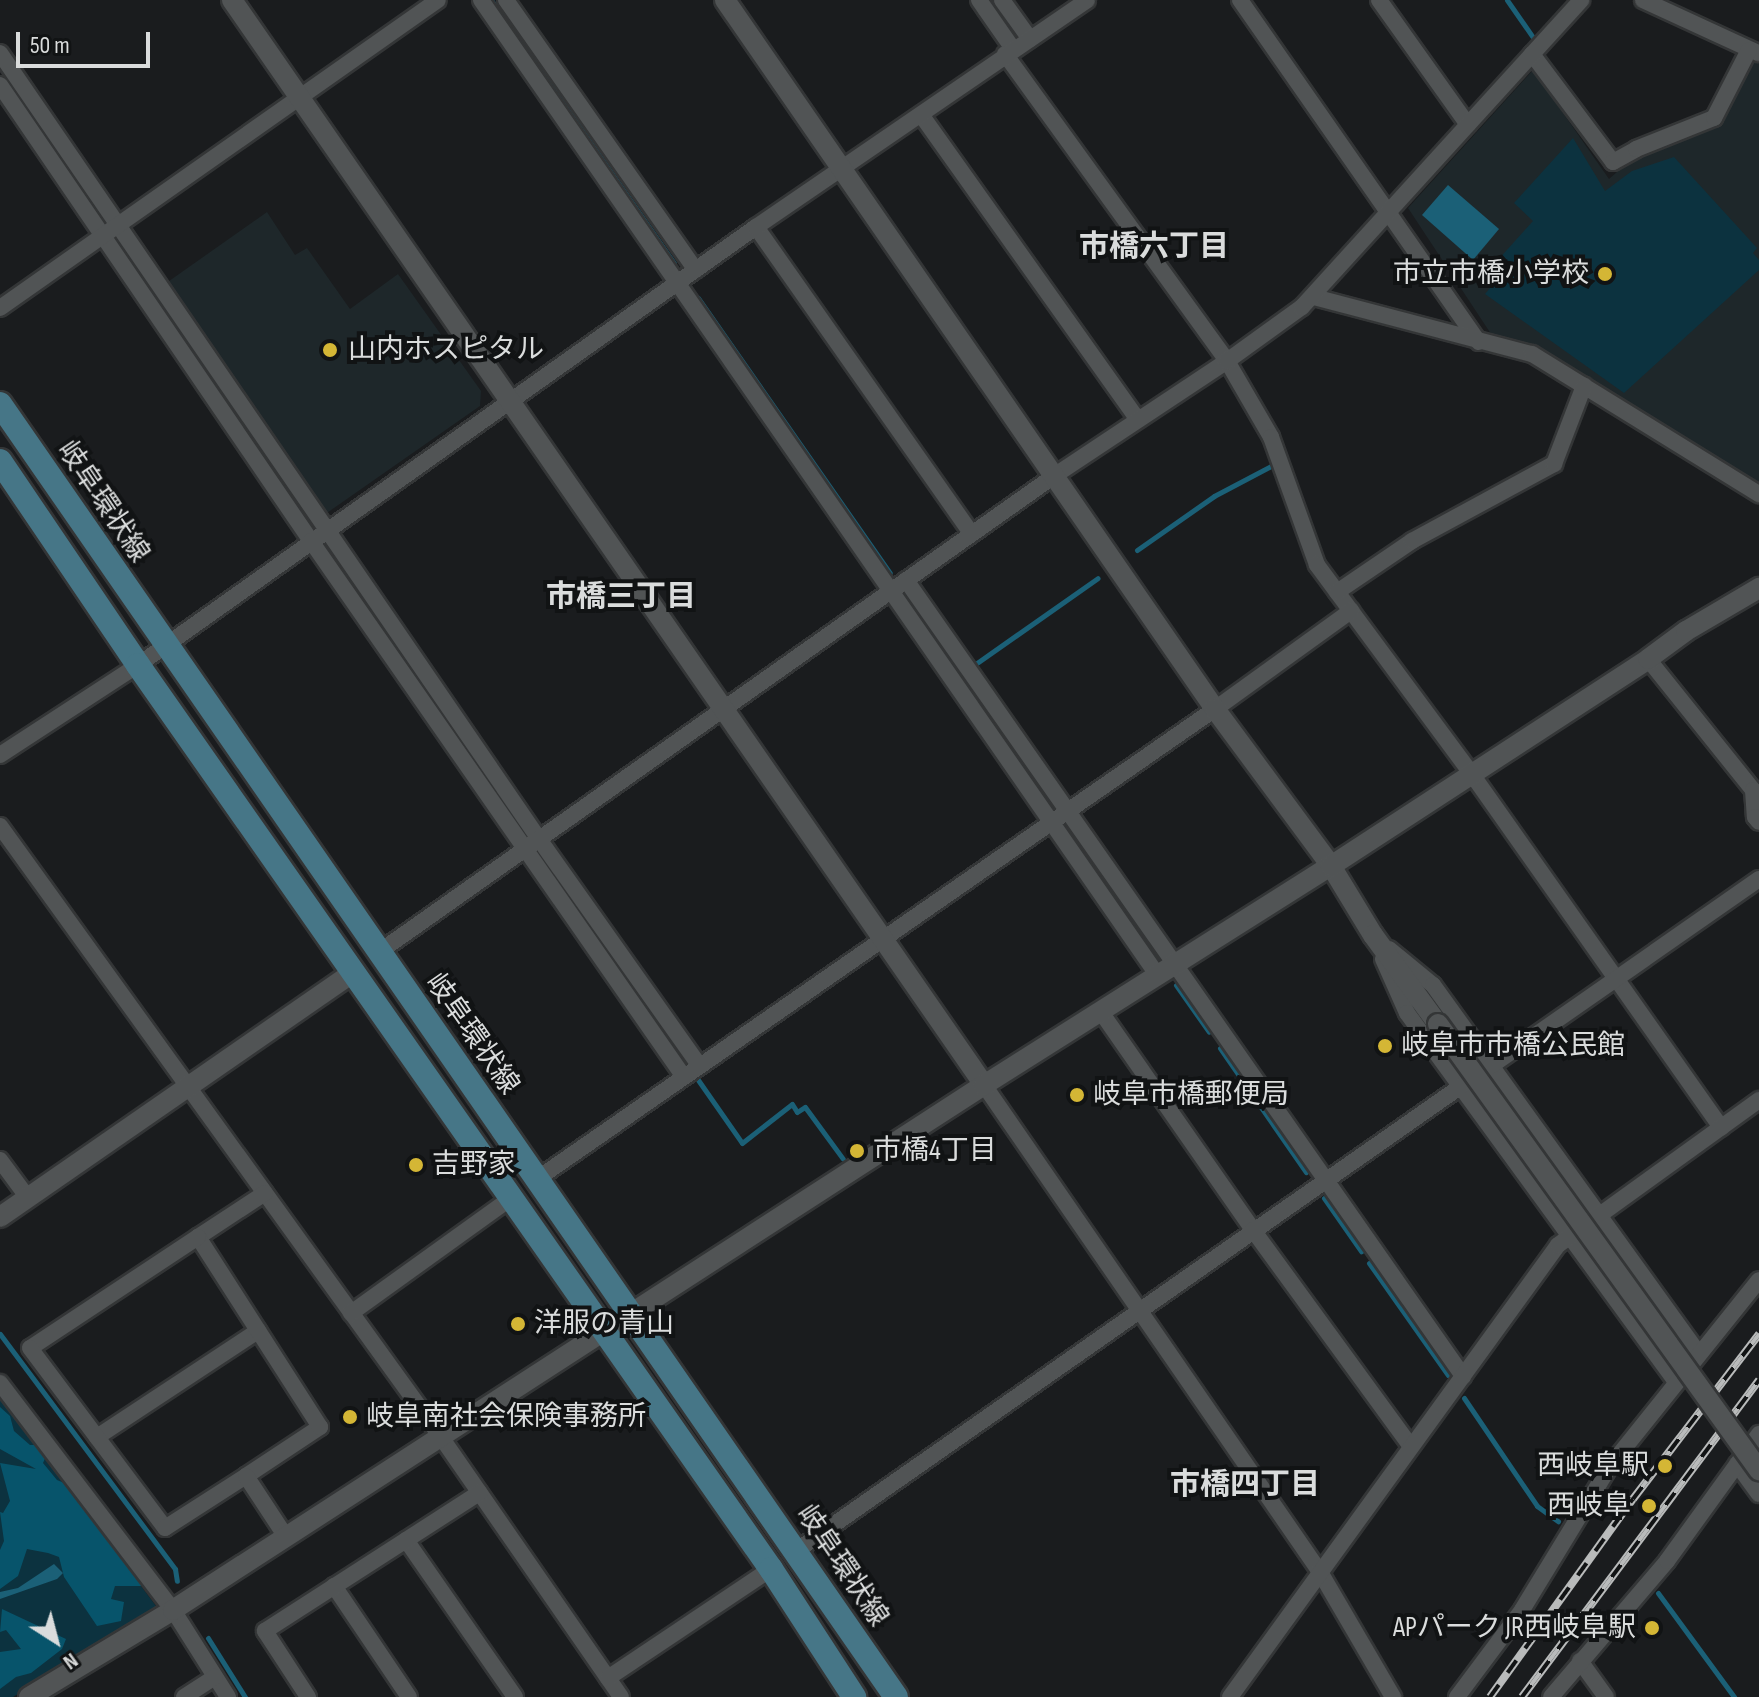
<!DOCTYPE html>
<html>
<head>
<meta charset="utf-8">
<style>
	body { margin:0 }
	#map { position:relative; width:1759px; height:1697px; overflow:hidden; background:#1a1c1e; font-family:"Sofia Sans Condensed","Noto Sans JP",sans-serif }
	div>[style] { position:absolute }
	.built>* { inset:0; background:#1e272a }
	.green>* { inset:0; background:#0c323f }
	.forest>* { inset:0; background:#07546b }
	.water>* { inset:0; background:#1b6077 }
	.stream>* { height:5px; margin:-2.5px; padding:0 2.5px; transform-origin:2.5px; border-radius:2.5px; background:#1b6077 }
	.roads { filter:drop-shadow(2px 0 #343637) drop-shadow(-2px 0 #343637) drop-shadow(0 2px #343637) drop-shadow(0 -2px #343637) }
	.minor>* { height:16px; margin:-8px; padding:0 8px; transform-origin:8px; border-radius:8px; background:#515455 }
	.tertiary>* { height:20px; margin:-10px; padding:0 10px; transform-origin:10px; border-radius:10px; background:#515455 }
	.primary>* { height:24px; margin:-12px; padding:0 12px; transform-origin:12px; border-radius:12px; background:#467687 }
	.rail>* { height:8px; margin-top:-4px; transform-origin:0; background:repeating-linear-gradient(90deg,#111314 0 15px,#b9bbbb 0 30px); box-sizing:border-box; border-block:2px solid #b9bbbb }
	.bridges { filter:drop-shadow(2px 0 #343637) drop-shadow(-2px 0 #343637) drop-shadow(0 2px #343637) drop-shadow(0 -2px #343637) }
	.tertiary-bridge>* { height:20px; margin:-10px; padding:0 10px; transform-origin:10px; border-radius:10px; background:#515455 }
	.dots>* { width:22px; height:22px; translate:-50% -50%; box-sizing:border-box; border:4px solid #111314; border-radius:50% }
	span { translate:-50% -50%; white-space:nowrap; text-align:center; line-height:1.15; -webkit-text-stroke:8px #111314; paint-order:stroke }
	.poi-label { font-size:28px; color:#dadcdc }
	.right { translate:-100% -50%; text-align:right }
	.left { translate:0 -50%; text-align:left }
	.street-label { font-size:28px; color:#dadcdc }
	.neighbourhood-label { font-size:30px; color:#dadcdc; font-weight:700 }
	.north { position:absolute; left:16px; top:1601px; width:80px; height:80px; -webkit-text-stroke:6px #111314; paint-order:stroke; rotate:144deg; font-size:22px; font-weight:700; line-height:32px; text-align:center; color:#dadcdc }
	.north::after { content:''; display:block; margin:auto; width:28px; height:36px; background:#dadcdc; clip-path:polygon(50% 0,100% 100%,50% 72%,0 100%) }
	.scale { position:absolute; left:16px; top:32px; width:134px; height:36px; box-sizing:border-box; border:4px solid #dadcdc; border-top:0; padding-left:10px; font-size:24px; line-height:28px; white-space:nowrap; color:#dadcdc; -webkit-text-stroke:6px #111314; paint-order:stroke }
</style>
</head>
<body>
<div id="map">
	<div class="built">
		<i style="clip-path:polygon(1754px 58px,1759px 61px,1759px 489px,1495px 340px,1408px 208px,1533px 70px,1609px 179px,1634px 157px,1718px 124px,1747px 64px)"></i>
		<i style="clip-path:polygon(267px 212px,295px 255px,307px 248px,350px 309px,398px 274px,481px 391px,480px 406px,324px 515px,162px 286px)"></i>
	</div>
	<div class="green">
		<i style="clip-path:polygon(1573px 138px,1605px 191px,1632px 171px,1674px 157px,1757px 248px,1753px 253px,1759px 260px,1759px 270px,1624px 393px,1485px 294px,1497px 280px,1488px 271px,1533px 221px,1514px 203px)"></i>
		<i style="clip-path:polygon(0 1398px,159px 1610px,13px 1697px,0 1697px)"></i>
	</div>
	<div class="forest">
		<i style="clip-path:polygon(0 1407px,10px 1416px,14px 1431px,30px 1445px,42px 1445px,46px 1456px,43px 1463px,57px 1480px,69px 1485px,74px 1497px,88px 1502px,144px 1577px,141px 1586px,115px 1586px,111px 1599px,124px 1602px,121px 1621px,97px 1626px,64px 1577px,59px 1557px,48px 1553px,27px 1549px,18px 1576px,0 1589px,0 1550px,4px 1541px,0 1512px,3px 1513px,10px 1501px,0 1463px,36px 1469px,0 1449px)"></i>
		<i style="clip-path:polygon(2px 1609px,66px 1639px,62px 1649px,31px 1673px,16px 1677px,0 1689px,0 1652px,21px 1649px,6px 1630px,0 1632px)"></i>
	</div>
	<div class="water">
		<i style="clip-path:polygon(1448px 185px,1499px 229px,1473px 260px,1422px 215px)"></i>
		<i style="clip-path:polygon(54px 1564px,63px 1573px,57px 1579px,0 1599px,0 1592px,18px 1588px)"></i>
	</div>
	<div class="stream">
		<i style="left:491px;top:0;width:320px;rotate:55.2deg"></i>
		<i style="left:992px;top:0;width:30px;rotate:56deg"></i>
		<i style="left:1507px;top:0;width:44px;rotate:55.2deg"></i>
		<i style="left:698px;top:298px;width:335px;rotate:55.1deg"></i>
		<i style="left:218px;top:391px;width:159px;rotate:55deg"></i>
		<i style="left:329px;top:550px;width:339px;rotate:55.3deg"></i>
		<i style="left:1137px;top:550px;width:94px;rotate:-35deg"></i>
		<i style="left:1214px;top:496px;width:64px;rotate:-27.8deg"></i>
		<i style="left:907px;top:597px;width:249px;rotate:55.2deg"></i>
		<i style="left:974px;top:665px;width:151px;rotate:-35.1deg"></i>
		<i style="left:1067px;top:827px;width:155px;rotate:55.5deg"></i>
		<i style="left:541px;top:856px;width:243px;rotate:55.1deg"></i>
		<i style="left:1176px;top:985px;width:57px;rotate:54.9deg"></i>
		<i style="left:1220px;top:1048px;width:151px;rotate:55.3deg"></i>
		<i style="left:696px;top:1077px;width:80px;rotate:55.1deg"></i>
		<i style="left:742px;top:1143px;width:63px;rotate:-38deg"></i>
		<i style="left:792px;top:1104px;width:9px;rotate:58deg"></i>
		<i style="left:797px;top:1112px;width:9px;rotate:-32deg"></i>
		<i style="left:805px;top:1107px;width:64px;rotate:53.8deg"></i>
		<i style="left:1324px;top:1198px;width:65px;rotate:55.1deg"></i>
		<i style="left:1369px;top:1263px;width:137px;rotate:54.8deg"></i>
		<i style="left:0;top:1334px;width:293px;rotate:53.3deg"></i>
		<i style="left:175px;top:1569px;width:12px;rotate:81deg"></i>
		<i style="left:1464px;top:1398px;width:130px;rotate:55.9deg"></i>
		<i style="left:1537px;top:1506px;width:26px;rotate:36deg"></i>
		<i style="left:1658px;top:1593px;width:129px;rotate:53.8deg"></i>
		<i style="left:208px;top:1638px;width:70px;rotate:57.9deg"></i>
	</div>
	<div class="roads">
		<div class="minor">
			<i style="left:481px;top:0;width:1188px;rotate:55.25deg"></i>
			<i style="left:506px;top:0;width:330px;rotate:54.9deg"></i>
			<i style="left:979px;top:0;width:60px;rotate:55.2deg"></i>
			<i style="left:1002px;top:0;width:48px;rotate:54.3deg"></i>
			<i style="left:1240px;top:0;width:417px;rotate:55.1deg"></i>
			<i style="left:1379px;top:0;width:153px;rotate:54.5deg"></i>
			<i style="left:1643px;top:0;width:127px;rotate:24.7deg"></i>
			<i style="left:0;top:53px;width:953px;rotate:55.56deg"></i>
			<i style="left:539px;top:839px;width:278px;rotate:54.7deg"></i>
			<i style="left:1005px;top:54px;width:379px;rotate:54.1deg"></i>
			<i style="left:1227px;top:361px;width:88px;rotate:59.9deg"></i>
			<i style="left:1271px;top:437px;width:136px;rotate:70.2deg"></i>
			<i style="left:1317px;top:565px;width:259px;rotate:53.5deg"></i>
			<i style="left:1471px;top:773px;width:434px;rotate:54.8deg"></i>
			<i style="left:1532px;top:54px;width:135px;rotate:53.1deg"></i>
			<i style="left:1613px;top:162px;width:26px;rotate:-29deg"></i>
			<i style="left:1636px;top:149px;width:84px;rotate:-21.7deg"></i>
			<i style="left:1714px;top:118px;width:76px;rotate:-62.8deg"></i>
			<i style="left:0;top:85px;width:552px;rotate:55.71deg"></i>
			<i style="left:311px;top:541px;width:653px;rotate:55.17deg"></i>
			<i style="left:922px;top:116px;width:372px;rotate:54.6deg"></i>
			<i style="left:756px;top:227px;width:375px;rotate:54.9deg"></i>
			<i style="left:1314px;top:297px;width:225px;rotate:14.7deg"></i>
			<i style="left:1532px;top:354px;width:267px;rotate:31.7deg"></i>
			<i style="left:0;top:308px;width:535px;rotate:-35.11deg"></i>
			<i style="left:906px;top:580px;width:972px;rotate:55.02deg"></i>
			<i style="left:1337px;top:592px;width:91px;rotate:-34.2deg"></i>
			<i style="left:1412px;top:541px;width:162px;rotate:-28.5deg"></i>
			<i style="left:1554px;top:464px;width:84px;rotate:-69deg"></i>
			<i style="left:1648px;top:659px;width:168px;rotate:51.3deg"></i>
			<i style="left:1753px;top:790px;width:27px;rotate:86deg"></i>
			<i style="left:1755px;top:817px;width:6px;rotate:51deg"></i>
			<i style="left:0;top:755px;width:165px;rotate:-33.1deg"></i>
			<i style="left:138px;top:665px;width:757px;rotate:-35.33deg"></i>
			<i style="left:756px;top:227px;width:401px;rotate:-34.4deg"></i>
			<i style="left:0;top:826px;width:754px;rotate:54.18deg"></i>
			<i style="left:441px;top:1437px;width:316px;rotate:55.3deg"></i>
			<i style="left:1389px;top:949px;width:57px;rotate:39.3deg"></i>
			<i style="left:1433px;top:985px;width:453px;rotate:54.2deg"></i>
			<i style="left:379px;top:952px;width:826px;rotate:-35.19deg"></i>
			<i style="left:1054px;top:476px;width:208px;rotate:-33.6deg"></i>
			<i style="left:1227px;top:361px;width:92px;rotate:-35.8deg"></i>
			<i style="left:1302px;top:307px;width:415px;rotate:-47.7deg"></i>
			<i style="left:1383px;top:959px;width:59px;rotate:66deg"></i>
			<i style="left:1407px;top:1013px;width:454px;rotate:53.9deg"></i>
			<i style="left:1101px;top:1012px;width:266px;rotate:55.1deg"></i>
			<i style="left:1253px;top:1230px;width:268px;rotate:53.9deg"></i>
			<i style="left:1491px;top:1066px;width:327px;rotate:-34.9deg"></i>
			<i style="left:984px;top:1085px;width:592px;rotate:55.4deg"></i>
			<i style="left:1320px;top:1572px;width:145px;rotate:59.7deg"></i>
			<i style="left:0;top:1160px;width:47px;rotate:53.6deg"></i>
			<i style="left:537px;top:1179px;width:825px;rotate:-34.73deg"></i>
			<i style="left:1215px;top:709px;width:168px;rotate:-35.8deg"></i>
			<i style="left:198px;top:1237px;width:80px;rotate:-33.3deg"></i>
			<i style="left:351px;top:1313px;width:197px;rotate:-35.7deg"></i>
			<i style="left:0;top:1383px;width:285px;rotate:52.7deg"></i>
			<i style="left:173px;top:1610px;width:103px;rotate:57.7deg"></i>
			<i style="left:97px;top:1437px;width:193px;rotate:-33.4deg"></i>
			<i style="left:1737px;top:1464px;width:37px;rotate:54deg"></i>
			<i style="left:246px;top:1476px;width:89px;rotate:-33.5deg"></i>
			<i style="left:320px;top:1427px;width:226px;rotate:-122.7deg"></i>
			<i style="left:198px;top:1237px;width:201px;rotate:146.5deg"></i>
			<i style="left:30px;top:1348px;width:225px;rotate:53.1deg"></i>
			<i style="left:165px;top:1528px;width:96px;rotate:-32.7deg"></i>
			<i style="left:246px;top:1476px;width:73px;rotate:56.7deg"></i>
			<i style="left:406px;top:1540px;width:191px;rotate:55.2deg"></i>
			<i style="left:796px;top:1551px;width:810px;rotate:-34.95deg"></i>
			<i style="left:334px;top:1586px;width:134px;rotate:56deg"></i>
			<i style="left:1580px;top:1661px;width:44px;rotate:54.2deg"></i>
			<i style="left:608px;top:1678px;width:196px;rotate:-33.8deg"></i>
			<i style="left:184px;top:1697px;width:37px;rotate:-33deg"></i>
			<i style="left:308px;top:1697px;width:79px;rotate:-123.1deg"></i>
			<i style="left:265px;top:1631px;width:255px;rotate:-32.8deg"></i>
			<i style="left:1230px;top:1697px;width:558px;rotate:-54.03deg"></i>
			<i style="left:1558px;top:1245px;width:248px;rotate:-35.8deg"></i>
			<i style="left:1457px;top:1697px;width:109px;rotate:-53.2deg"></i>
			<i style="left:1522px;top:1610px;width:169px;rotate:-58.6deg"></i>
			<i style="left:1610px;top:1466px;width:238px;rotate:-51.3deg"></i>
			<i style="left:1551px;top:1697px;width:179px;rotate:-49.5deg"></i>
			<i style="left:1667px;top:1561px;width:157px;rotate:-54.1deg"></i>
		</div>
		<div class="tertiary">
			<i style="left:232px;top:0;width:1320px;rotate:55.27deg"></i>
			<i style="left:725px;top:0;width:862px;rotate:55.35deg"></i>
			<i style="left:1215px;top:709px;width:195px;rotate:53.5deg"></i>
			<i style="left:1331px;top:866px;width:81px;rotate:58.7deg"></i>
			<i style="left:1373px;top:935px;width:110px;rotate:53.9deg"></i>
			<i style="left:0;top:1217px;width:429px;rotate:-34.7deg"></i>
			<i style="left:29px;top:1697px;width:168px;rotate:-31.1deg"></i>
			<i style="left:173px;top:1610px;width:966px;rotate:-32.92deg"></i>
			<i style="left:984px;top:1085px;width:410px;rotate:-32.3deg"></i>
			<i style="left:1331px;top:866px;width:379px;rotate:-33.1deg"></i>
			<i style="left:1648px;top:659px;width:47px;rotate:-36.4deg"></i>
			<i style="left:1686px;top:631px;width:85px;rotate:-30.5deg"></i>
		</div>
		<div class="primary">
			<i style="left:0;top:404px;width:1573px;rotate:55.28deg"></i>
			<i style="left:0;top:461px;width:246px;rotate:55.9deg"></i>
			<i style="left:138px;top:665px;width:1104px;rotate:55deg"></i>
			<i style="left:771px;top:1569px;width:153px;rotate:57deg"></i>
		</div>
	</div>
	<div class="rail">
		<i style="left:1490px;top:1697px;width:244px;rotate:-54.2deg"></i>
		<i style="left:1633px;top:1499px;width:208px;rotate:-52.6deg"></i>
		<i style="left:1522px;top:1697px;width:396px;rotate:-53.2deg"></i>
	</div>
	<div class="bridges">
		<div class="tertiary-bridge">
			<i style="left:1438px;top:1024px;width:550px;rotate:54.26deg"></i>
		</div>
	</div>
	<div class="dots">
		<i style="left:1605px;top:274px;background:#d4b635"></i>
		<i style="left:330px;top:350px;background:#d4b635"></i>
		<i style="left:1385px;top:1046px;background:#d4b635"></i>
		<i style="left:1077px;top:1095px;background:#d4b635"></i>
		<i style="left:857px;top:1151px;background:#d4b635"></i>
		<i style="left:416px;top:1165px;background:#d4b635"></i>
		<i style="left:518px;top:1324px;background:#d4b635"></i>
		<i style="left:350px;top:1417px;background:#d4b635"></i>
		<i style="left:1665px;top:1466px;background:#d4b635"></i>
		<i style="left:1649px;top:1506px;background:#d4b635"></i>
		<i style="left:1652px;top:1628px;background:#d4b635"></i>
	</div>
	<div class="poi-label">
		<span class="right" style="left:1589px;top:274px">市立市橋小学校</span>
		<span class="left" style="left:348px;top:350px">山内ホスピタル</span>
		<span class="left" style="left:1401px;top:1046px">岐阜市市橋公民館</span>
		<span class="left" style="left:1093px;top:1095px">岐阜市橋郵便局</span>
		<span class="left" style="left:873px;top:1151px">市橋4丁目</span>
		<span class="left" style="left:432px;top:1165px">吉野家</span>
		<span class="left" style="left:534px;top:1324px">洋服の青山</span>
		<span class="left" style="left:366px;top:1417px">岐阜南社会保険事務所</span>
		<span class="right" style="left:1649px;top:1466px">西岐阜駅</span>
		<span class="right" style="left:1631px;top:1506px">西岐阜</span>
		<span class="right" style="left:1636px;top:1628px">APパーク JR西岐阜駅</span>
	</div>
	<div class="street-label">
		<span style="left:103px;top:502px;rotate:56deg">岐阜環状線</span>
		<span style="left:472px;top:1034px;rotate:55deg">岐阜環状線</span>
		<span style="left:842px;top:1566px;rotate:56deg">岐阜環状線</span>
	</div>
	<div class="neighbourhood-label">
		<span style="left:1154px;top:247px">市橋六丁目</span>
		<span style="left:621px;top:597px">市橋三丁目</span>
		<span style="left:1245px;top:1485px">市橋四丁目</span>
	</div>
	<div class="north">N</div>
	<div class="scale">50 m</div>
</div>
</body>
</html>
